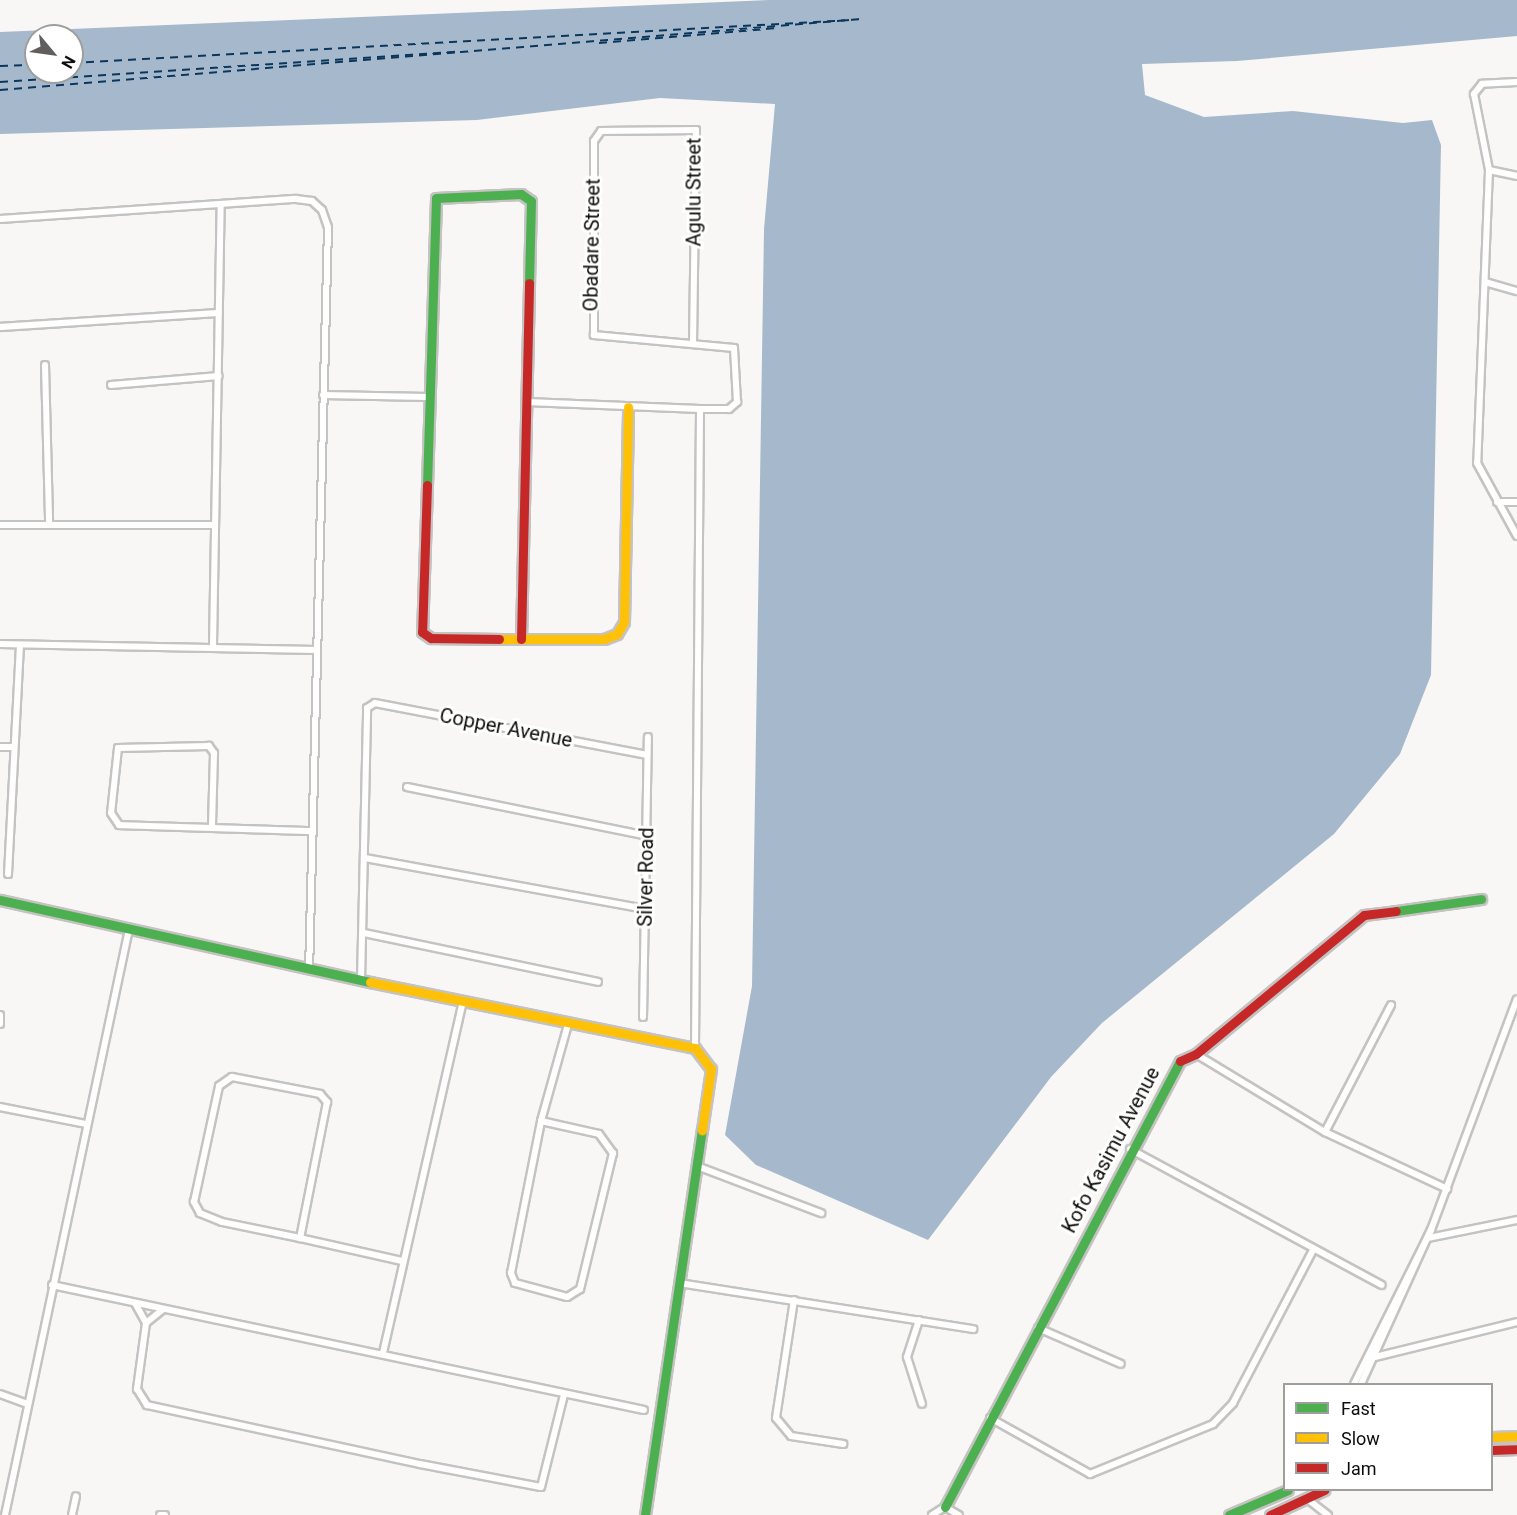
<!DOCTYPE html>
<html>
<head>
<meta charset="utf-8">
<style>
	body { margin:0 }
	#map { position:relative; width:1517px; height:1515px; overflow:hidden; background:#f9f7f5; font-family:Roboto,sans-serif }
	div>[style] { position:absolute }
	.water>* { inset:0; background:#a6b9cc }
	.ferry>* { height:1.5px; margin-top:-0.75px; transform-origin:0; background:repeating-linear-gradient(90deg,#0a365c 0 8px,transparent 0 14px) }
	.roads { filter:drop-shadow(2px 0 #c5c3c2) drop-shadow(-2px 0 #c5c3c2) drop-shadow(0 2px #c5c3c2) drop-shadow(0 -2px #c5c3c2) }
	.street>* { height:6px; margin:-3px; padding:0 3px; transform-origin:3px; border-radius:3px; background:#fefefe }
	.fast>* { height:9px; margin:-4.5px; padding:0 4.5px; transform-origin:4.5px; border-radius:4.5px; background:#4caf50 }
	.slow>* { height:9px; margin:-4.5px; padding:0 4.5px; transform-origin:4.5px; border-radius:4.5px; background:#ffc107 }
	.jam>* { height:9px; margin:-4.5px; padding:0 4.5px; transform-origin:4.5px; border-radius:4.5px; background:#c62828 }
	span { translate:-50% -50%; white-space:nowrap; text-align:center; line-height:1.15; -webkit-text-stroke:6px #fff; paint-order:stroke }
	.street-label { font-size:20px; color:#0d0d0b }
	.legend { position:absolute; left:1283px; top:1383px; width:210px; height:108px; box-sizing:border-box; background:#fff; border:2px solid #9e9e9d; margin:0; padding:8px 10px; list-style:none; font-size:18px; color:#0d0d0b }
	.legend li { display:flex; align-items:center; gap:12px; height:30px }
	.legend b { width:30px; border:2px solid #9e9e9d }
	.north { position:absolute; left:24px; top:24px; width:60px; height:60px; box-sizing:border-box; background:#fff; border:2px solid #9e9e9d; border-radius:50%; rotate:119deg; font-size:16px; font-weight:700; line-height:24px; text-align:center; color:#0d0d0b }
	.north::after { content:''; display:block; margin:auto; width:21px; height:27px; background:#605f5d; clip-path:polygon(50% 0,100% 100%,50% 72%,0 100%) }
</style>
</head>
<body>
<div id="map">
	<div class="water">
		<i style="clip-path:polygon(evenodd,770px 0,1517px 0,1517px 36px,1237px 61px,1142px 64px,1145px 95px,1204px 117px,1293px 111px,1403px 123px,1432px 120px,1441px 145px,1431px 675px,1400px 754px,1334px 834px,1102px 1023px,1051px 1077px,928px 1240px,756px 1165px,725px 1135px,752px 986px,764px 229px,775px 104px,660px 98px,477px 120px,0 134px,0 32px,770px 0,36px 36px,72px 36px,72px 72px,36px 72px,36px 36px)"></i>
	</div>
	<div class="ferry">
		<i style="left:599px;top:43px;width:181px;rotate:-4.8deg"></i>
		<i style="left:72px;top:63px;width:780px;rotate:-3.16deg"></i>
		<i style="left:0;top:66px;width:36px;rotate:-2deg"></i>
		<i style="left:0;top:82px;width:457px;rotate:-3.8deg"></i>
		<i style="left:0;top:90px;width:864px;rotate:-4.71deg"></i>
	</div>
	<div class="roads">
		<div class="street">
			<i style="left:1517px;top:82px;width:35px;rotate:177deg"></i>
			<i style="left:1482px;top:84px;width:13px;rotate:129deg"></i>
			<i style="left:1474px;top:94px;width:77px;rotate:78.8deg"></i>
			<i style="left:1489px;top:170px;width:293px;rotate:92.3deg"></i>
			<i style="left:1477px;top:463px;width:83px;rotate:61.3deg"></i>
			<i style="left:1489px;top:170px;width:29px;rotate:12deg"></i>
			<i style="left:0;top:219px;width:297px;rotate:-3.9deg"></i>
			<i style="left:296px;top:199px;width:16px;rotate:7deg"></i>
			<i style="left:312px;top:201px;width:13px;rotate:42deg"></i>
			<i style="left:322px;top:210px;width:18px;rotate:71deg"></i>
			<i style="left:328px;top:227px;width:743px;rotate:91.46deg"></i>
			<i style="left:1485px;top:282px;width:33px;rotate:16deg"></i>
			<i style="left:0;top:327px;width:219px;rotate:-3.7deg"></i>
			<i style="left:45px;top:365px;width:158px;rotate:88.5deg"></i>
			<i style="left:111px;top:385px;width:108px;rotate:-4.8deg"></i>
			<i style="left:323px;top:395px;width:104px;rotate:1.1deg"></i>
			<i style="left:527px;top:402px;width:173px;rotate:2.3deg"></i>
			<i style="left:700px;top:409px;width:29px"></i>
			<i style="left:729px;top:409px;width:11px;rotate:-41deg"></i>
			<i style="left:737px;top:402px;width:54px;rotate:-93.2deg"></i>
			<i style="left:734px;top:348px;width:141px;rotate:-174.7deg"></i>
			<i style="left:594px;top:335px;width:194px;rotate:-90deg"></i>
			<i style="left:594px;top:141px;width:12px;rotate:-55deg"></i>
			<i style="left:601px;top:131px;width:95px;rotate:-0.6deg"></i>
			<i style="left:696px;top:130px;width:213px;rotate:90.8deg"></i>
			<i style="left:1497px;top:502px;width:20px"></i>
			<i style="left:0;top:525px;width:215px"></i>
			<i style="left:0;top:644px;width:316px;rotate:1.1deg"></i>
			<i style="left:213px;top:645px;width:441px;rotate:-89deg"></i>
			<i style="left:0;top:747px;width:14px"></i>
			<i style="left:407px;top:787px;width:245px;rotate:11.5deg"></i>
			<i style="left:212px;top:825px;width:72px;rotate:-88.4deg"></i>
			<i style="left:214px;top:753px;width:9px;rotate:-126deg"></i>
			<i style="left:209px;top:746px;width:91px;rotate:178.7deg"></i>
			<i style="left:118px;top:748px;width:65px;rotate:96.1deg"></i>
			<i style="left:111px;top:813px;width:14px;rotate:56deg"></i>
			<i style="left:119px;top:825px;width:193px;rotate:1.8deg"></i>
			<i style="left:365px;top:858px;width:285px;rotate:10.3deg"></i>
			<i style="left:8px;top:874px;width:229px;rotate:-87deg"></i>
			<i style="left:364px;top:933px;width:239px;rotate:11.8deg"></i>
			<i style="left:361px;top:980px;width:272px;rotate:-88.7deg"></i>
			<i style="left:367px;top:708px;width:9px;rotate:-32deg"></i>
			<i style="left:375px;top:703px;width:277px;rotate:10.8deg"></i>
			<i style="left:0;top:1015px;width:9px;rotate:90deg"></i>
			<i style="left:643px;top:1017px;width:280px;rotate:-89deg"></i>
			<i style="left:695px;top:1048px;width:639px;rotate:-89.55deg"></i>
			<i style="left:1196px;top:1054px;width:151px;rotate:31.2deg"></i>
			<i style="left:1325px;top:1132px;width:135px;rotate:25deg"></i>
			<i style="left:232px;top:1077px;width:90px;rotate:10.9deg"></i>
			<i style="left:320px;top:1094px;width:11px;rotate:49deg"></i>
			<i style="left:327px;top:1102px;width:139px;rotate:101.2deg"></i>
			<i style="left:300px;top:1238px;width:80px;rotate:-168.4deg"></i>
			<i style="left:222px;top:1222px;width:24px;rotate:-158deg"></i>
			<i style="left:200px;top:1213px;width:13px;rotate:-119deg"></i>
			<i style="left:194px;top:1202px;width:119px;rotate:-77.8deg"></i>
			<i style="left:219px;top:1086px;width:16px;rotate:-35deg"></i>
			<i style="left:0;top:1107px;width:88px;rotate:11.2deg"></i>
			<i style="left:541px;top:1121px;width:59px;rotate:12.6deg"></i>
			<i style="left:599px;top:1134px;width:24px;rotate:54deg"></i>
			<i style="left:613px;top:1153px;width:140px;rotate:103.6deg"></i>
			<i style="left:580px;top:1289px;width:15px;rotate:148deg"></i>
			<i style="left:567px;top:1297px;width:54px;rotate:-164.9deg"></i>
			<i style="left:515px;top:1283px;width:11px;rotate:-112deg"></i>
			<i style="left:511px;top:1273px;width:155px;rotate:-78.8deg"></i>
			<i style="left:541px;top:1121px;width:101px;rotate:-74.4deg"></i>
			<i style="left:1325px;top:1132px;width:143px;rotate:-62.5deg"></i>
			<i style="left:1130px;top:1149px;width:286px;rotate:28.4deg"></i>
			<i style="left:697px;top:1166px;width:133px;rotate:20.8deg"></i>
			<i style="left:300px;top:1238px;width:105px;rotate:12.7deg"></i>
			<i style="left:1428px;top:1238px;width:91px;rotate:-11.4deg"></i>
			<i style="left:679px;top:1283px;width:298px;rotate:8.9deg"></i>
			<i style="left:52px;top:1285px;width:605px;rotate:11.92deg"></i>
			<i style="left:794px;top:1300px;width:119px;rotate:98.7deg"></i>
			<i style="left:776px;top:1418px;width:23px;rotate:50deg"></i>
			<i style="left:791px;top:1436px;width:53px;rotate:8.7deg"></i>
			<i style="left:135px;top:1303px;width:23px;rotate:61deg"></i>
			<i style="left:146px;top:1323px;width:67px;rotate:97.8deg"></i>
			<i style="left:137px;top:1389px;width:19px;rotate:58deg"></i>
			<i style="left:147px;top:1405px;width:279px;rotate:12.2deg"></i>
			<i style="left:420px;top:1464px;width:123px;rotate:10.8deg"></i>
			<i style="left:541px;top:1487px;width:95px;rotate:-76deg"></i>
			<i style="left:919px;top:1320px;width:39px;rotate:108deg"></i>
			<i style="left:907px;top:1357px;width:49px;rotate:72.3deg"></i>
			<i style="left:146px;top:1323px;width:22px;rotate:-39deg"></i>
			<i style="left:1038px;top:1328px;width:90px;rotate:23.4deg"></i>
			<i style="left:383px;top:1353px;width:360px;rotate:-77.2deg"></i>
			<i style="left:1375px;top:1357px;width:146px;rotate:-13.8deg"></i>
			<i style="left:1354px;top:1384px;width:172px;rotate:-63.4deg"></i>
			<i style="left:1431px;top:1230px;width:246px;rotate:-69.6deg"></i>
			<i style="left:1361px;top:1384px;width:169px;rotate:-65.6deg"></i>
			<i style="left:0;top:1394px;width:29px;rotate:20deg"></i>
			<i style="left:990px;top:1418px;width:115px;rotate:29.2deg"></i>
			<i style="left:1090px;top:1474px;width:133px;rotate:-22.1deg"></i>
			<i style="left:1213px;top:1424px;width:29px;rotate:-46deg"></i>
			<i style="left:1233px;top:1403px;width:173px;rotate:-62.4deg"></i>
			<i style="left:1306px;top:1498px;width:28px;rotate:38deg"></i>
			<i style="left:5px;top:1515px;width:599px;rotate:-78.05deg"></i>
			<i style="left:72px;top:1515px;width:19px;rotate:-78deg"></i>
			<i style="left:160px;top:1515px;width:5px"></i>
			<i style="left:932px;top:1515px;width:15px;rotate:-32deg"></i>
			<i style="left:945px;top:1507px;width:16px;rotate:30deg"></i>
		</div>
		<div class="fast">
			<i style="left:427px;top:485px;width:287px;rotate:-88.2deg"></i>
			<i style="left:436px;top:198px;width:85px;rotate:-2.7deg"></i>
			<i style="left:521px;top:194px;width:12px;rotate:35deg"></i>
			<i style="left:531px;top:201px;width:82px;rotate:91.4deg"></i>
			<i style="left:0;top:900px;width:379px;rotate:12.5deg"></i>
			<i style="left:1396px;top:911px;width:86px;rotate:-8deg"></i>
			<i style="left:945px;top:1507px;width:504px;rotate:-62.21deg"></i>
			<i style="left:645px;top:1515px;width:389px;rotate:-81.6deg"></i>
			<i style="left:1229px;top:1515px;width:64px;rotate:-23deg"></i>
		</div>
		<div class="slow">
			<i style="left:499px;top:639px;width:105px"></i>
			<i style="left:604px;top:639px;width:14px;rotate:-21deg"></i>
			<i style="left:617px;top:634px;width:14px;rotate:-60deg"></i>
			<i style="left:624px;top:622px;width:215px;rotate:-88.9deg"></i>
			<i style="left:370px;top:982px;width:332px;rotate:11.5deg"></i>
			<i style="left:695px;top:1048px;width:26px;rotate:53deg"></i>
			<i style="left:711px;top:1069px;width:62px;rotate:98.4deg"></i>
			<i style="left:1492px;top:1437px;width:25px;rotate:-2deg"></i>
		</div>
		<div class="jam">
			<i style="left:427px;top:485px;width:147px;rotate:91.9deg"></i>
			<i style="left:422px;top:632px;width:11px;rotate:34deg"></i>
			<i style="left:431px;top:638px;width:68px;rotate:0.8deg"></i>
			<i style="left:521px;top:639px;width:356px;rotate:-88.7deg"></i>
			<i style="left:1180px;top:1061px;width:17px;rotate:-24deg"></i>
			<i style="left:1196px;top:1054px;width:218px;rotate:-39.6deg"></i>
			<i style="left:1364px;top:915px;width:32px;rotate:-7deg"></i>
			<i style="left:1492px;top:1450px;width:25px;rotate:-2deg"></i>
			<i style="left:1270px;top:1515px;width:60px;rotate:-24.8deg"></i>
		</div>
	</div>
	<div class="street-label">
		<span style="left:694px;top:192px;rotate:-90deg">Agulu Street</span>
		<span style="left:592px;top:245px;rotate:-89deg">Obadare Street</span>
		<span style="left:506px;top:728px;rotate:11deg">Copper Avenue</span>
		<span style="left:646px;top:877px;rotate:-89deg">Silver Road</span>
		<span style="left:1111px;top:1150px;rotate:-62deg">Kofo Kasimu Avenue</span>
	</div>
	<ul class="legend">
	<li><b style="height:8px;background:#4caf50"></b>Fast</li>
	<li><b style="height:8px;background:#ffc107"></b>Slow</li>
	<li><b style="height:8px;background:#c62828"></b>Jam</li>
	</ul>
	<div class="north">N</div>
</div>
</body>
</html>
